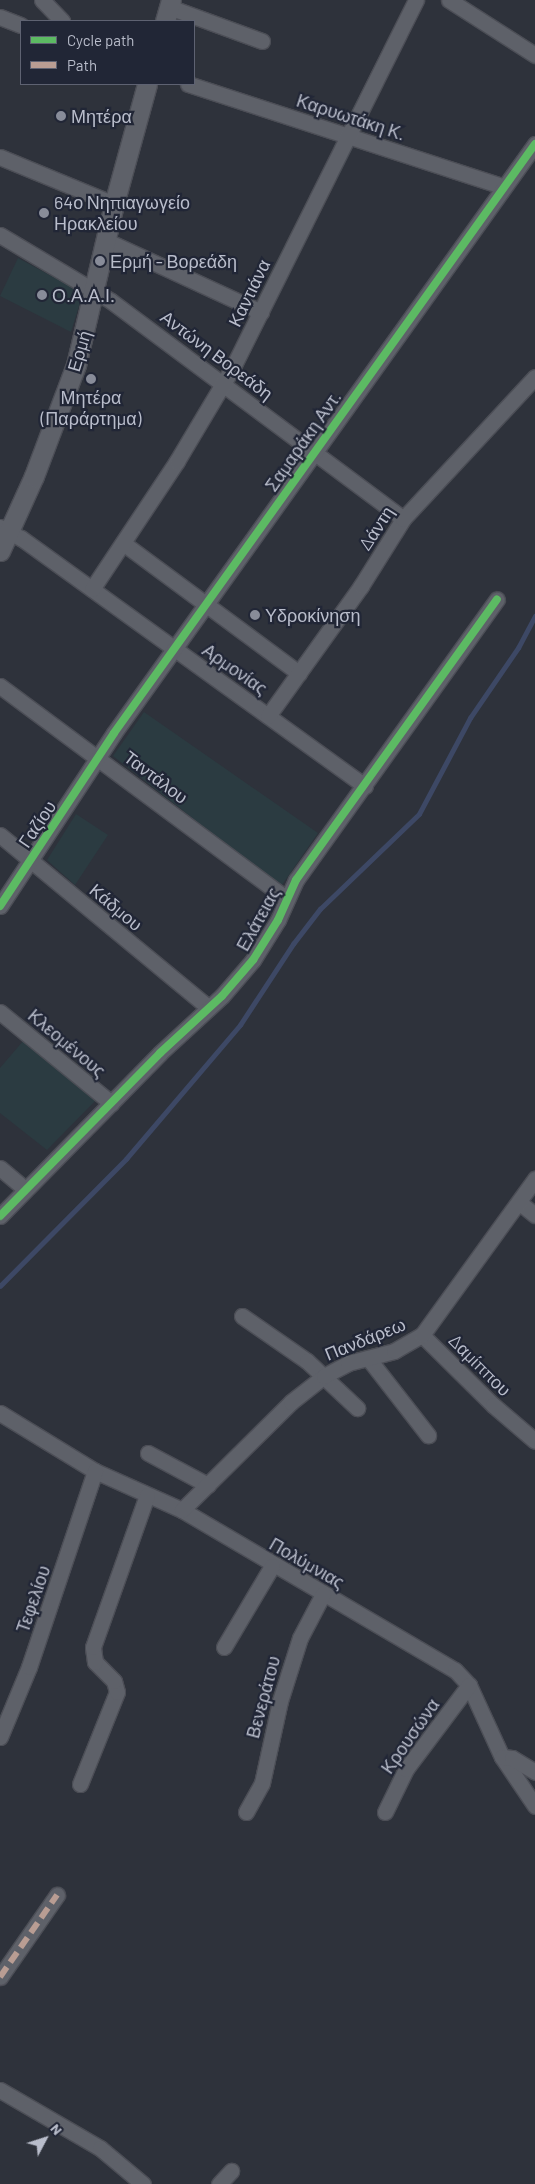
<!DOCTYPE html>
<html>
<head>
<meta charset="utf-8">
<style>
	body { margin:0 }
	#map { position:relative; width:535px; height:2184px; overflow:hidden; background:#2e323b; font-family:Barlow,sans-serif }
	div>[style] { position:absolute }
	.green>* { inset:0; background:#2b3b41 }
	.stream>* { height:4.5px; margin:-2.25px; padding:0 2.25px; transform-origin:2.25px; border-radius:2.25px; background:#3d4865 }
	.roads { filter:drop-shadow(1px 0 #4c4e56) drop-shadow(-1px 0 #4c4e56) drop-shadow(0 1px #4c4e56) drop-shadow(0 -1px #4c4e56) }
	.minor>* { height:15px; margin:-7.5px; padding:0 7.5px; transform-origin:7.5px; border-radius:7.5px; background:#5e6169 }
	.tertiary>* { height:19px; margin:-9.5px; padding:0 9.5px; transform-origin:9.5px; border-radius:9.5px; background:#5e6169 }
	.quiet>* { height:6px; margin-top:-3px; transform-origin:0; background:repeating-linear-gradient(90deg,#b99d93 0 12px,transparent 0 18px) }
	.cycleway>* { height:8px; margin:-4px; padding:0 4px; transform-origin:4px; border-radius:4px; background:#5cba63 }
	.dots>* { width:14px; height:14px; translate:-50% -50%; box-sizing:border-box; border:2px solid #212636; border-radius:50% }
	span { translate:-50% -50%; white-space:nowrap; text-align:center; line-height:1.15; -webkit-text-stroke:4.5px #212636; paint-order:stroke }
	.poi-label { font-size:18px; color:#b9bdcb }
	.left { translate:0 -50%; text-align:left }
	.street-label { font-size:18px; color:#b9bdcb }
	.legend { position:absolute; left:20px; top:20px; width:175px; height:65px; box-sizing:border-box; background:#212636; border:1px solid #5e6272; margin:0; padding:6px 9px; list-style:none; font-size:15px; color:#b9bdcb }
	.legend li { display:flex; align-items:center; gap:10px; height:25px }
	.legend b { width:25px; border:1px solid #5e6272 }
	.north { position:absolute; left:20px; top:2114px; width:50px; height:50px; -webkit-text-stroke:4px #212636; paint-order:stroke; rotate:50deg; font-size:14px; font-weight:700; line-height:20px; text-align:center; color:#b9bdcb }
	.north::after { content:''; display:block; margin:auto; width:18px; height:22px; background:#b9bdcb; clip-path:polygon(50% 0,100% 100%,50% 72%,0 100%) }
</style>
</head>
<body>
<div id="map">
	<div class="green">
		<i style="clip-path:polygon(18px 258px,83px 293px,71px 332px,0 296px)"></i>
		<i style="clip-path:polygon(144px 712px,318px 833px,282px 885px,278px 885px,113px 756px)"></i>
		<i style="clip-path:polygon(76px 814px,108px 835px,75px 885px,47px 860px)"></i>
		<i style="clip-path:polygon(24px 1040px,96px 1100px,47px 1150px,0 1113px,0 1068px)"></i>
	</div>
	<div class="stream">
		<i style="left:0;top:1286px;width:179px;rotate:-45.2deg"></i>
		<i style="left:126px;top:1159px;width:176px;rotate:-49.6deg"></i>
		<i style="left:240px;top:1025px;width:97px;rotate:-56.8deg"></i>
		<i style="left:293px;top:944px;width:44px;rotate:-52.4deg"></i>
		<i style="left:320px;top:909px;width:137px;rotate:-43.8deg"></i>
		<i style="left:419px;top:814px;width:109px;rotate:-62deg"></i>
		<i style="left:470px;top:718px;width:85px;rotate:-55.6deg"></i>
		<i style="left:518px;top:648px;width:36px;rotate:-62deg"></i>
	</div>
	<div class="roads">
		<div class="minor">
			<i style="left:42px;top:0;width:29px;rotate:46deg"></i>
			<i style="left:449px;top:0;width:102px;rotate:32.6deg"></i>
			<i style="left:169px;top:7px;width:99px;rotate:20.1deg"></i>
			<i style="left:0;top:17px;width:22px;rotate:21deg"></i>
			<i style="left:188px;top:84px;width:330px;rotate:18deg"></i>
			<i style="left:0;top:157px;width:123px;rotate:22.4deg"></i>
			<i style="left:0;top:235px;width:129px;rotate:30.7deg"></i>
			<i style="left:111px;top:301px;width:364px;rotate:36.7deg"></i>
			<i style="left:105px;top:240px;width:172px;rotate:24.8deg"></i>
			<i style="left:0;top:527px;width:24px;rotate:28deg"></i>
			<i style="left:21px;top:538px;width:424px;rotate:35.8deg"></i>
			<i style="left:123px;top:543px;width:219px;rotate:36.5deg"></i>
			<i style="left:92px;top:589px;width:154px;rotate:-56.4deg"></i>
			<i style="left:177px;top:461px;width:109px;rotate:-59.2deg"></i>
			<i style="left:233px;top:367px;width:410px;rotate:-63.5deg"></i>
			<i style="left:0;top:686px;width:357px;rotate:36.6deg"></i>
			<i style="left:268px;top:716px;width:160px;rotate:-54.4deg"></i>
			<i style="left:361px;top:586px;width:79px;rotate:-57.9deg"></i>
			<i style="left:403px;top:519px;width:194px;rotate:-47.1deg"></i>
			<i style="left:0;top:835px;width:270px;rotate:39.6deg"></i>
			<i style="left:0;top:906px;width:207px;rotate:-56.6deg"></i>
			<i style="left:114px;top:733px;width:724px;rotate:-54.44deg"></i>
			<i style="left:0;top:1012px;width:144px;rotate:39.3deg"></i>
			<i style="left:0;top:1168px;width:33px;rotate:40deg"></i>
			<i style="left:520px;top:1203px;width:19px;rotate:39deg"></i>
			<i style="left:0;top:1216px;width:228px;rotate:-45.5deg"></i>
			<i style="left:160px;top:1053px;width:84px;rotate:-42.6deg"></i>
			<i style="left:222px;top:996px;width:48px;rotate:-49.3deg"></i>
			<i style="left:253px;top:960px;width:47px;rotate:-58deg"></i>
			<i style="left:278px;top:920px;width:44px;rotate:-65.8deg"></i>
			<i style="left:296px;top:880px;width:345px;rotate:-54.4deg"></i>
			<i style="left:242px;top:1316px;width:79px;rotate:34.7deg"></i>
			<i style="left:307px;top:1361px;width:69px;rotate:43.2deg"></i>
			<i style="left:422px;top:1335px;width:100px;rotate:44.6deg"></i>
			<i style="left:493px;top:1405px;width:55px;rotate:40.6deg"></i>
			<i style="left:368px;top:1358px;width:98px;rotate:52.1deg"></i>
			<i style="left:0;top:1413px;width:111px;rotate:31.4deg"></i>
			<i style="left:95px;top:1471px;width:95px;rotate:24.1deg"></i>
			<i style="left:182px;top:1510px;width:316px;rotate:30.4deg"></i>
			<i style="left:455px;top:1670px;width:21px;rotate:47deg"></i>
			<i style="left:469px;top:1685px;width:79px;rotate:65.4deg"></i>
			<i style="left:502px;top:1757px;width:59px;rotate:56deg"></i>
			<i style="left:148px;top:1453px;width:68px;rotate:28.1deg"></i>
			<i style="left:182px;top:1510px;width:153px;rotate:-44.7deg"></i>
			<i style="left:291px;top:1402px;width:42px;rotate:-38.2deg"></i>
			<i style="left:324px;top:1376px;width:27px;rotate:-28deg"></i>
			<i style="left:348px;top:1363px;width:48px;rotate:-14.6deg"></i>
			<i style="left:394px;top:1351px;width:32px;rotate:-30deg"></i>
			<i style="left:422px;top:1335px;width:193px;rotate:-54.1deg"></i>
			<i style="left:224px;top:1647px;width:94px;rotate:-59.3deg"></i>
			<i style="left:0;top:1737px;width:76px;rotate:-67.5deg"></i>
			<i style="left:29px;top:1667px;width:207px;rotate:-71.4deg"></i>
			<i style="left:502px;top:1757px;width:10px;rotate:6deg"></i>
			<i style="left:512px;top:1758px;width:27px;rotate:31deg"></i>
			<i style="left:80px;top:1784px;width:99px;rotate:-68.1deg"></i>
			<i style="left:117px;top:1692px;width:11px;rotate:-105deg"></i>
			<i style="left:114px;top:1681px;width:27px;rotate:-135deg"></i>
			<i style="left:95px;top:1662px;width:15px;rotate:-98deg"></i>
			<i style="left:93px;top:1647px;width:161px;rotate:-70.4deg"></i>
			<i style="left:246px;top:1812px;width:33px;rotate:-61deg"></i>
			<i style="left:262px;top:1783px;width:84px;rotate:-77.6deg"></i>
			<i style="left:280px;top:1701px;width:66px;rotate:-72.4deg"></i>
			<i style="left:300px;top:1638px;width:50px;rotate:-62.4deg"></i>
			<i style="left:385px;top:1812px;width:48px;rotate:-64deg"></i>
			<i style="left:406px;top:1769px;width:105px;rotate:-53.1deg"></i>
			<i style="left:0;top:1977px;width:100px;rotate:-55.2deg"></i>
			<i style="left:0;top:2090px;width:116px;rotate:30.1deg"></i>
			<i style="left:100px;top:2148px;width:56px;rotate:39.9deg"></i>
			<i style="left:219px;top:2184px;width:18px;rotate:-47deg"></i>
		</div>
		<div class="tertiary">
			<i style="left:165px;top:21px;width:22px;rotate:-74deg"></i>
			<i style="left:0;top:551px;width:82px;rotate:-65.6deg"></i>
			<i style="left:34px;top:476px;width:119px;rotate:-69.3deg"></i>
			<i style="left:76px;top:365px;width:165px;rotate:-76.7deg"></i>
			<i style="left:114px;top:204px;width:124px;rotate:-74.6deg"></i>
		</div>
	</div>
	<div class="quiet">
		<i style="left:0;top:1977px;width:100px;rotate:-55.2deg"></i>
	</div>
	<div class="cycleway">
		<i style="left:0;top:906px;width:207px;rotate:-56.6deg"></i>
		<i style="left:114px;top:733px;width:724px;rotate:-54.44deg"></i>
		<i style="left:0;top:1216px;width:228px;rotate:-45.5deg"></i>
		<i style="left:160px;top:1053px;width:84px;rotate:-42.6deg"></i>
		<i style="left:222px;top:996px;width:48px;rotate:-49.3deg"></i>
		<i style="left:253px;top:960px;width:47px;rotate:-58deg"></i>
		<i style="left:278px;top:920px;width:44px;rotate:-65.8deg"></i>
		<i style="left:296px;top:880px;width:345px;rotate:-54.4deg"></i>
	</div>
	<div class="dots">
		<i style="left:61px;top:116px;background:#888c99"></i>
		<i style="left:44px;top:213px;background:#888c99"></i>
		<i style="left:100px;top:261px;background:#888c99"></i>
		<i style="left:42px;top:295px;background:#888c99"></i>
		<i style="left:91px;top:379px;background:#888c99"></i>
		<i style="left:255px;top:615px;background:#888c99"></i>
	</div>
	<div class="poi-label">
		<span class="left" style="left:71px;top:116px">Μητέρα</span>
		<span class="left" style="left:54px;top:213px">64ο Νηπιαγωγείο<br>Ηρακλείου</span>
		<span class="left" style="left:110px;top:261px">Ερμή - Βορεάδη</span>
		<span class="left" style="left:52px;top:295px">Ο.Α.Α.Ι.</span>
		<span style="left:91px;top:408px">Μητέρα<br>(Παράρτημα)</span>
		<span class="left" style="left:265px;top:615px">Υδροκίνηση</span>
	</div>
	<div class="street-label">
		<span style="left:351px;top:117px;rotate:18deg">Καρυωτάκη Κ.</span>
		<span style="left:249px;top:293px;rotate:-64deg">Καντιάνα</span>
		<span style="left:79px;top:351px;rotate:-73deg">Ερμή</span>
		<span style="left:217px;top:355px;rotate:37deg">Αντώνη Βορεάδη</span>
		<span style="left:303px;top:441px;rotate:-55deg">Σαμαράκη Αντ.</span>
		<span style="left:376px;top:528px;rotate:-57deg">Δάντη</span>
		<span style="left:235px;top:669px;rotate:35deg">Αρμονίας</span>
		<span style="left:156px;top:777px;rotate:37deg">Ταντάλου</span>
		<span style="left:37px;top:824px;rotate:-56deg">Γαζίου</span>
		<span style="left:116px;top:907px;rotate:40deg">Κάδμου</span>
		<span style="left:258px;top:919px;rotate:-61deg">Ελάτειας</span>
		<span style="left:67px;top:1043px;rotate:40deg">Κλεομένους</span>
		<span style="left:365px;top:1339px;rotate:-22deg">Πανδάρεω</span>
		<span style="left:480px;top:1365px;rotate:45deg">Δαμίππου</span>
		<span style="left:307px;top:1563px;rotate:30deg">Πολύμνιας</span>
		<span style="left:33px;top:1599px;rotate:-71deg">Τεφελίου</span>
		<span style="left:263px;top:1697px;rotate:-75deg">Βενεράτου</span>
		<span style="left:410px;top:1736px;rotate:-55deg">Κρουσώνα</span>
	</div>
	<ul class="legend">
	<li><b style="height:6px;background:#5cba63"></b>Cycle path</li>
	<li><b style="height:6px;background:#b99d93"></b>Path</li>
	</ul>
	<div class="north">N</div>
</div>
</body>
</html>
